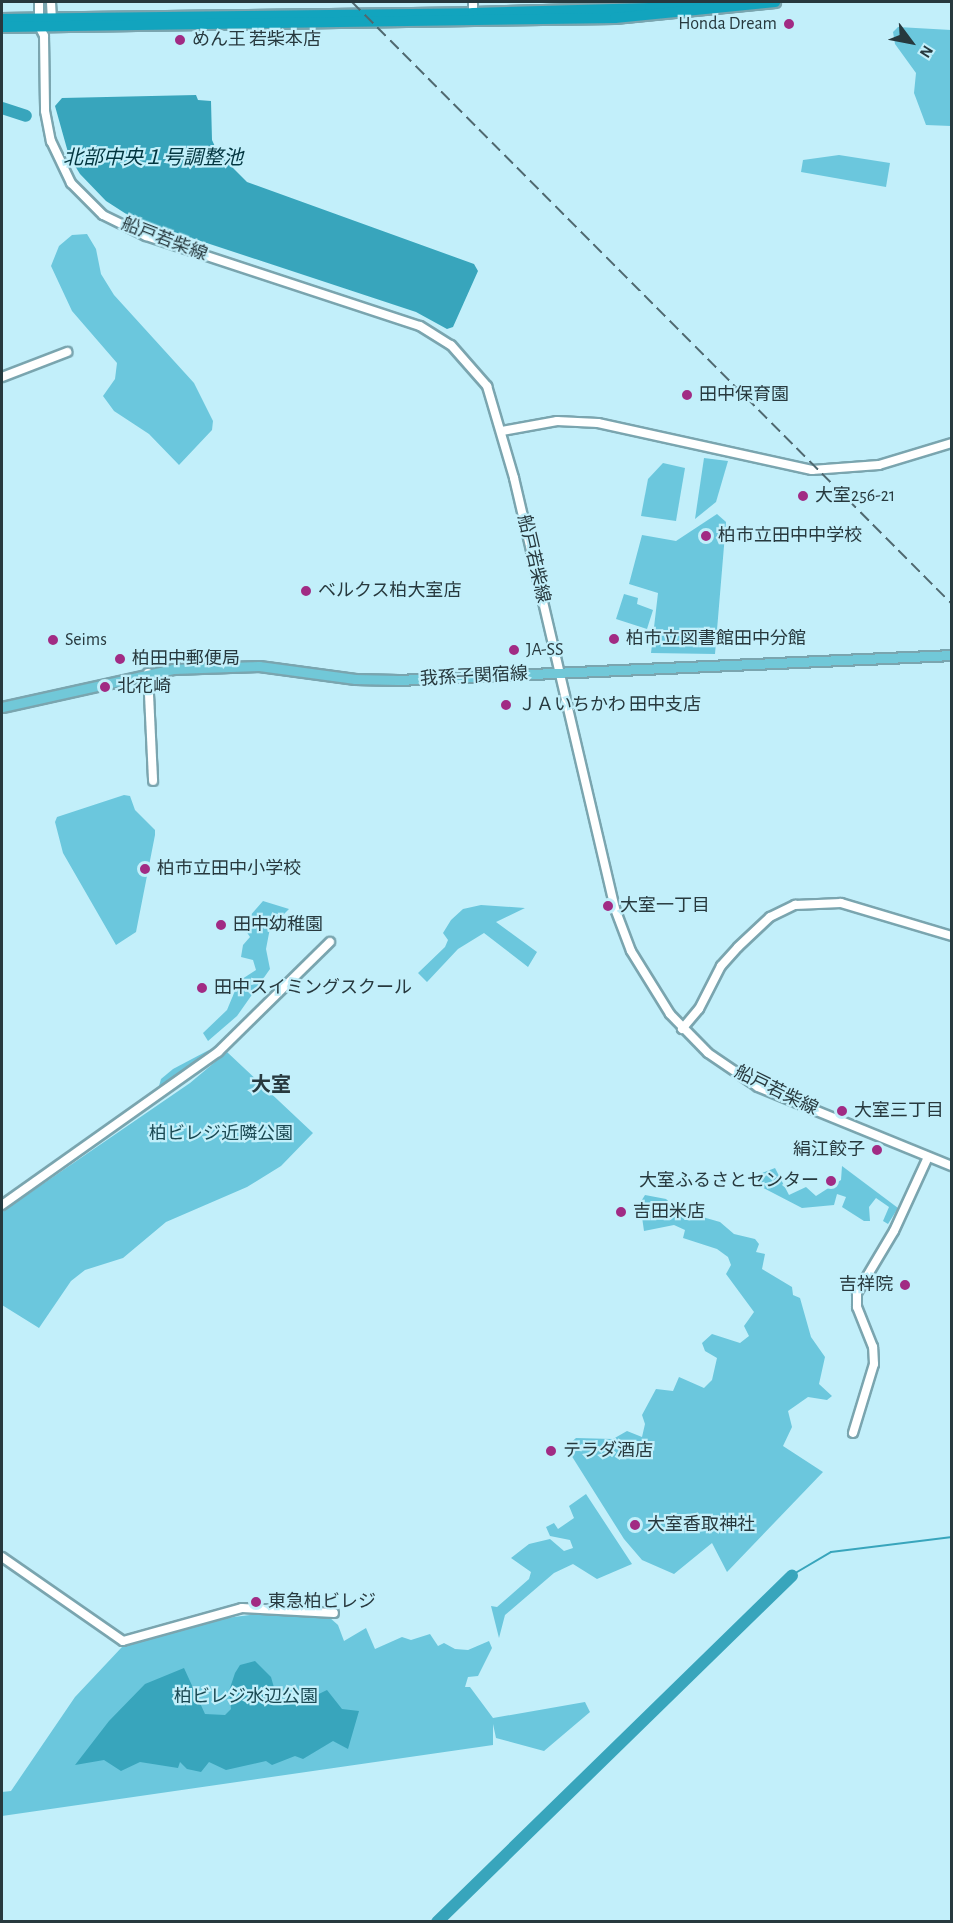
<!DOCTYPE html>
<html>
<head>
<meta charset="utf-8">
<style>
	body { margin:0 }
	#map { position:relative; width:953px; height:1923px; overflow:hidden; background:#c2effa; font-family:"Alegreya Sans","Noto Sans JP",sans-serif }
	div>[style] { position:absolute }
	.green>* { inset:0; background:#6bc7dd }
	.water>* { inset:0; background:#38a5bc }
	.stream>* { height:2px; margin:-1px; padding:0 1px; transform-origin:1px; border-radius:1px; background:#38a5bc }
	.river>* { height:12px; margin:-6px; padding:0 6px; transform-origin:6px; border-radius:6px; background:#38a5bc }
	.roads { filter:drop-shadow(2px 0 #7aa5af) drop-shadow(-2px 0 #7aa5af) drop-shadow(0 2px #7aa5af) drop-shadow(0 -2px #7aa5af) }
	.minor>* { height:8px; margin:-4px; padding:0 4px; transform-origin:4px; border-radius:4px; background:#fff }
	.major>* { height:9px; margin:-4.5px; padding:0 4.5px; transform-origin:4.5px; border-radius:4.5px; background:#71c8d8 }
	.highway>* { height:10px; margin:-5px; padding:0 5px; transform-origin:5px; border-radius:5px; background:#12a4be }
	.rail>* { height:2px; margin-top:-1px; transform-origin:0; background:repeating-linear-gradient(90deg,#4f686f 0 12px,transparent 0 18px) }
	.dots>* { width:16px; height:16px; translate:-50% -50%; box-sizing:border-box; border:3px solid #c2effa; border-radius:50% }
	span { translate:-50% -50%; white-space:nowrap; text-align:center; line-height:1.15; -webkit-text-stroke:4.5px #c2effa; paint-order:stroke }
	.poi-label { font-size:18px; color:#27393e }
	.right { translate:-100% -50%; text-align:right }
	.left { translate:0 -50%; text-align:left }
	.street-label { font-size:18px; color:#27393e }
	.park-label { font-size:18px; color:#1a4852 }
	.water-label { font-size:20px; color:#02353f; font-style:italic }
	.neighbourhood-label { font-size:20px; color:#27393e; font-weight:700 }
	.frame { position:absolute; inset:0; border:3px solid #27393e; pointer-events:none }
	.north { position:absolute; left:881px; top:12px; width:60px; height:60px; -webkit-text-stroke:4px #c2effa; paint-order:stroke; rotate:122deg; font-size:16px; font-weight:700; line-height:24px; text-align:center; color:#27393e }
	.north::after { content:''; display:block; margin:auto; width:21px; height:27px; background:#27393e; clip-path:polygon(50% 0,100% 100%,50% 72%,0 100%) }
</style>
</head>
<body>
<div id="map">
	<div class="green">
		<i style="clip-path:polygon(898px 27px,951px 30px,951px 126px,926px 125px,914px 93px,916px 73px,895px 44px,893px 32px)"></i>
		<i style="clip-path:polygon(839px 155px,890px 163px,886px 187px,801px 172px,803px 160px)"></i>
		<i style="clip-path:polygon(87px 234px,96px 249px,101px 274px,114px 295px,194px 383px,213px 421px,212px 430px,179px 465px,149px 434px,114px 411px,103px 396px,115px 379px,117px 363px,72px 311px,51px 266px,59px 246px,72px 235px)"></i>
		<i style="clip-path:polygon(704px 458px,728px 461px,716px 502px,695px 519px)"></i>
		<i style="clip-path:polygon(663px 463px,685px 468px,676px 521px,641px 516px,648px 479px)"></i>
		<i style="clip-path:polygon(717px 514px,726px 522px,715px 654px,651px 653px,658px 593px,629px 584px,642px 535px,676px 541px)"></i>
		<i style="clip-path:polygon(624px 594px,638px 598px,637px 604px,653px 610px,647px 629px,616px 619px)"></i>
		<i style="clip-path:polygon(124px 795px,130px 796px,135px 810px,155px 830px,155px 835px,136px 932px,116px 945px,63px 853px,55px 822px,57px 817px)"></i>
		<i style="clip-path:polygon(263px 901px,289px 909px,270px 928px,266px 949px,270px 969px,237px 1016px,208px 1041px,203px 1033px,227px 1010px,239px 981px,256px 970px,253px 960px,241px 957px,243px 945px,250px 937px,242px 925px)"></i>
		<i style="clip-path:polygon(481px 905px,525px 908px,496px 922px,537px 952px,528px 967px,484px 933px,458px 949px,427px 982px,418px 973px,445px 947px,448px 940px,443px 933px,451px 920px,463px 909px)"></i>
		<i style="clip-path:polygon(209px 1050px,203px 1059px,157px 1093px,161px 1079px,173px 1069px)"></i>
		<i style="clip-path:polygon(227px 1052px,313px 1133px,281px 1166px,247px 1187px,166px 1222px,123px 1258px,85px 1270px,71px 1281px,39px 1328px,2px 1305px,2px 1212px,190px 1083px)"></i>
		<i style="clip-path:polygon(842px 1166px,898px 1208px,888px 1224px,883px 1221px,889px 1207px,876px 1198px,869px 1207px,870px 1221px,864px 1221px,842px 1207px,846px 1197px,837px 1194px,834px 1205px,802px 1208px,746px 1179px,775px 1168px,789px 1195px,806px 1187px,816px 1196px,841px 1180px)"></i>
		<i style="clip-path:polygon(645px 1195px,666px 1199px,678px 1210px,720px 1222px,734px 1234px,755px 1239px,759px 1244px,756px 1252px,765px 1254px,762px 1269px,792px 1287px,793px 1295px,800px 1298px,811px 1337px,825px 1357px,819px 1384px,832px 1396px,827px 1400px,808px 1397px,788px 1411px,792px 1427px,783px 1446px,823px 1472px,727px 1572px,712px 1543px,674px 1574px,642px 1560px,624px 1539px,566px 1447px,576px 1438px,613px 1439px,627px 1431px,642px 1437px,645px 1424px,642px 1415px,656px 1389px,673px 1391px,679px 1377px,704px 1388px,712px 1380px,717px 1358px,705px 1351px,702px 1343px,712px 1334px,740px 1343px,749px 1336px,744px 1326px,754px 1312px,726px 1274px,731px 1265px,728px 1257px,717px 1249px,683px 1238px,685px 1230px,674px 1225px,644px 1231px,640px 1203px)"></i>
		<i style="clip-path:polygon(586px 1494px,632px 1564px,597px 1579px,573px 1564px,554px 1573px,505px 1615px,499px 1638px,491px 1606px,497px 1607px,529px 1579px,531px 1572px,511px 1558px,529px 1544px,550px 1539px,564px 1551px,573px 1548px,570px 1540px,550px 1536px,546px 1527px,554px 1523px,558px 1529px,574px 1518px,569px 1506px)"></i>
		<i style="clip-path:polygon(275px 1612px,329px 1617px,338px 1625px,344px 1641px,366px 1628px,375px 1649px,402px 1637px,411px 1640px,430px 1634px,438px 1646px,444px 1643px,455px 1649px,468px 1650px,489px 1641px,492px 1648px,478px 1676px,468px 1677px,465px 1687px,470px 1687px,493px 1718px,585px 1702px,590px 1712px,544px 1751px,496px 1738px,493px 1724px,493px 1745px,2px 1816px,2px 1792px,11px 1791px,75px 1697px,122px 1647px,210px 1620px)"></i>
	</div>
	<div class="water">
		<i style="clip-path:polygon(196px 95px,198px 100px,211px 101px,212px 140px,218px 153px,247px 182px,474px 264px,478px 271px,453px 327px,447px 329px,416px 312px,134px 219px,106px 201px,80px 174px,69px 156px,55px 106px,62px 98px)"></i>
		<i style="clip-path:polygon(255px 1661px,271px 1677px,277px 1698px,284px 1704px,298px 1704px,327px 1690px,342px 1709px,359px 1711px,348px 1749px,333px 1741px,303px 1759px,295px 1756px,272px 1765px,266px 1761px,226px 1770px,209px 1762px,201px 1772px,187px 1769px,180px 1762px,178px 1768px,140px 1762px,121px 1771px,104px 1760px,75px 1765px,109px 1721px,145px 1684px,184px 1668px,205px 1714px,225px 1715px,231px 1709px,229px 1691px,235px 1673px,240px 1665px)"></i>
	</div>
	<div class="stream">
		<i style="left:792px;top:1575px;width:45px;rotate:-30.5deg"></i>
		<i style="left:831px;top:1552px;width:122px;rotate:-7.1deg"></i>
	</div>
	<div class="river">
		<i style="left:2px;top:108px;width:25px;rotate:18deg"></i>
		<i style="left:437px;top:1922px;width:496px;rotate:-44.3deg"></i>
	</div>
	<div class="roads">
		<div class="minor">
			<i style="left:39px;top:2px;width:24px;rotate:90deg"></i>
			<i style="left:39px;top:26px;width:11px;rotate:63deg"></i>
			<i style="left:44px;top:36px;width:75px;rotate:89.2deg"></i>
			<i style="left:45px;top:111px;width:31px;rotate:79deg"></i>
			<i style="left:51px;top:141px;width:47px;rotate:64.5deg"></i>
			<i style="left:71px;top:183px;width:45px;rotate:45deg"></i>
			<i style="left:103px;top:215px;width:48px;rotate:26deg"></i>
			<i style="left:146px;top:236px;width:288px;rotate:18.2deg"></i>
			<i style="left:420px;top:326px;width:36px;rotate:32deg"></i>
			<i style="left:451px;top:345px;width:55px;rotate:48.7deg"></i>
			<i style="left:487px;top:386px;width:96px;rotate:73.6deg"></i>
			<i style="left:514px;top:478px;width:440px;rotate:76.8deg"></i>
			<i style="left:614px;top:906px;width:48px;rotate:69.3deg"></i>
			<i style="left:631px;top:951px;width:74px;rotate:58.2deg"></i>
			<i style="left:670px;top:1014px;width:54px;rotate:45.7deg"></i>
			<i style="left:708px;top:1053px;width:60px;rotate:34.2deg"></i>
			<i style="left:758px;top:1087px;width:209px;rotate:22.2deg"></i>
			<i style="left:51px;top:2px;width:20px;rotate:87deg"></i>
			<i style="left:473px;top:2px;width:11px;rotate:90deg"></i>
			<i style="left:2px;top:377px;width:70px;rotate:-21deg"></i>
			<i style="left:502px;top:431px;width:56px;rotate:-10.3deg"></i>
			<i style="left:557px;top:421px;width:41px;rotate:2.8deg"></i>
			<i style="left:598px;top:423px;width:219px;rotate:12.4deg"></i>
			<i style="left:812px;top:470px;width:67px;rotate:-4.3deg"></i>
			<i style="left:879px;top:465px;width:76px;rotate:-16.8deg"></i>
			<i style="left:148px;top:673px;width:108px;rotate:87.3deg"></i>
			<i style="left:682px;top:1029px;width:26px;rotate:-50deg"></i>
			<i style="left:699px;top:1009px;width:48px;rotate:-62.9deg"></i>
			<i style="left:721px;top:966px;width:25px;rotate:-48deg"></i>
			<i style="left:738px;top:947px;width:44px;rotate:-43.2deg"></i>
			<i style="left:770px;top:917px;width:28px;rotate:-26deg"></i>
			<i style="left:795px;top:905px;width:46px;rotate:-2.5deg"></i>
			<i style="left:841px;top:903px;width:116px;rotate:16.6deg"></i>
			<i style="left:2px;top:1205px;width:265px;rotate:-35.3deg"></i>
			<i style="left:218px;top:1052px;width:157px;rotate:-44.5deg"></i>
			<i style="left:853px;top:1433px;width:72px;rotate:-73.1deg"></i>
			<i style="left:874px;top:1364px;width:17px;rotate:-93deg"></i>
			<i style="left:873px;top:1347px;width:43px;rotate:-111.8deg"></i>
			<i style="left:857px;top:1307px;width:14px;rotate:-90deg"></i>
			<i style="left:857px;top:1293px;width:72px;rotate:-59.2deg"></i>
			<i style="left:894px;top:1231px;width:81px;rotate:-65.3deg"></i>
			<i style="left:2px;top:1557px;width:147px;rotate:34.8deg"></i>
			<i style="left:123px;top:1641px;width:123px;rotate:-15.5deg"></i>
			<i style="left:242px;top:1608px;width:92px;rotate:3.1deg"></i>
		</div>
		<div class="major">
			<i style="left:2px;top:707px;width:175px;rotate:-12.5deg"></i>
			<i style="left:173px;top:669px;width:86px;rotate:-2deg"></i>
			<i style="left:259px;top:666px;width:97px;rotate:7.7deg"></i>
			<i style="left:355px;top:679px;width:43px;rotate:1.3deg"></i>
			<i style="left:398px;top:680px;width:555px;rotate:-2.58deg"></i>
		</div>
		<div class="highway">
			<i style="left:2px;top:19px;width:471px;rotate:-0.7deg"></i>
			<i style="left:473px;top:13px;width:177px;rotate:-1.6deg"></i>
			<i style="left:650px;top:8px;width:64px;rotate:-5.4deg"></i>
			<i style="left:2px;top:27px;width:613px;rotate:-0.84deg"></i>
			<i style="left:615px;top:18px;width:161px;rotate:-5.7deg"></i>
		</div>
	</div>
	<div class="rail">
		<i style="left:352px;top:2px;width:850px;rotate:45.1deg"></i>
	</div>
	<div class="dots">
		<i style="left:789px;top:24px;background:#a12b84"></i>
		<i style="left:180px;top:40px;background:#a12b84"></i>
		<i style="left:687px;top:395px;background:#a12b84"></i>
		<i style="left:803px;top:496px;background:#a12b84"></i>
		<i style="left:706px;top:536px;background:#a12b84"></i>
		<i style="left:306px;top:591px;background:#a12b84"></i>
		<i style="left:614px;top:639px;background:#a12b84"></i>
		<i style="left:53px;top:640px;background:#a12b84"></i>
		<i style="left:514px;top:650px;background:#a12b84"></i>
		<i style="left:120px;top:659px;background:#a12b84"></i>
		<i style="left:105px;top:687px;background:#a12b84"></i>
		<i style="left:506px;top:705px;background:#a12b84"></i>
		<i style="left:145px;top:869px;background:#a12b84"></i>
		<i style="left:608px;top:906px;background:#a12b84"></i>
		<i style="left:221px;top:925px;background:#a12b84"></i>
		<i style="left:202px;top:988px;background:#a12b84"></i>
		<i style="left:842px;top:1111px;background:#a12b84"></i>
		<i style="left:877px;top:1150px;background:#a12b84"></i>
		<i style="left:831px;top:1181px;background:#a12b84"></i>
		<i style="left:621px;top:1212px;background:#a12b84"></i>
		<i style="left:905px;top:1285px;background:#a12b84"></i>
		<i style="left:551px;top:1451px;background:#a12b84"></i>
		<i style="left:635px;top:1525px;background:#a12b84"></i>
		<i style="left:256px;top:1602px;background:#a12b84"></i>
	</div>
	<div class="poi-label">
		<span class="right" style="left:777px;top:24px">Honda Dream</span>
		<span class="left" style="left:192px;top:40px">めん王 若柴本店</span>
		<span class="left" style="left:699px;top:395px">田中保育園</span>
		<span class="left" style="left:815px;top:496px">大室256-21</span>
		<span class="left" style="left:718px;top:536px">柏市立田中中学校</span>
		<span class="left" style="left:318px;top:591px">ベルクス柏大室店</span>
		<span class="left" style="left:626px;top:639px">柏市立図書館田中分館</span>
		<span class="left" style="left:65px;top:640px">Seims</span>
		<span class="left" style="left:526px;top:650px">JA-SS</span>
		<span class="left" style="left:132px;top:659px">柏田中郵便局</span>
		<span class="left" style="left:117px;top:687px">北花崎</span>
		<span class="left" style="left:518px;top:705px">ＪＡいちかわ 田中支店</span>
		<span class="left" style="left:157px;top:869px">柏市立田中小学校</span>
		<span class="left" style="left:620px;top:906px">大室一丁目</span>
		<span class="left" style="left:233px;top:925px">田中幼稚園</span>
		<span class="left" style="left:214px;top:988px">田中スイミングスクール</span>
		<span class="left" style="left:854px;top:1111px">大室三丁目</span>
		<span class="right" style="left:865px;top:1150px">絹江餃子</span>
		<span class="right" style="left:819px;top:1181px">大室ふるさとセンター</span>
		<span class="left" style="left:633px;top:1212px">吉田米店</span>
		<span class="right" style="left:893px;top:1285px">吉祥院</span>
		<span class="left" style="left:563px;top:1451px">テラダ酒店</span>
		<span class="left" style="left:647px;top:1525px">大室香取神社</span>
		<span class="left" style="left:268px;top:1602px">東急柏ビレジ</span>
	</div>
	<div class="street-label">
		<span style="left:164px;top:240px;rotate:21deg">船戸若柴線</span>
		<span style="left:533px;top:559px;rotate:77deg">船戸若柴線</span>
		<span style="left:474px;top:677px;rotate:-3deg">我孫子関宿線</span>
		<span style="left:776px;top:1091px;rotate:26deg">船戸若柴線</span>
	</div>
	<div class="park-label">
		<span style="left:221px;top:1134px">柏ビレジ近隣公園</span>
		<span style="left:246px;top:1697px">柏ビレジ水辺公園</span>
	</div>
	<div class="water-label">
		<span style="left:153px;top:158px">北部中央１号調整池</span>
	</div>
	<div class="neighbourhood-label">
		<span style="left:271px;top:1085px">大室</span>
	</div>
	<div class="frame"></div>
	<div class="north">N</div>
</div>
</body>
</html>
